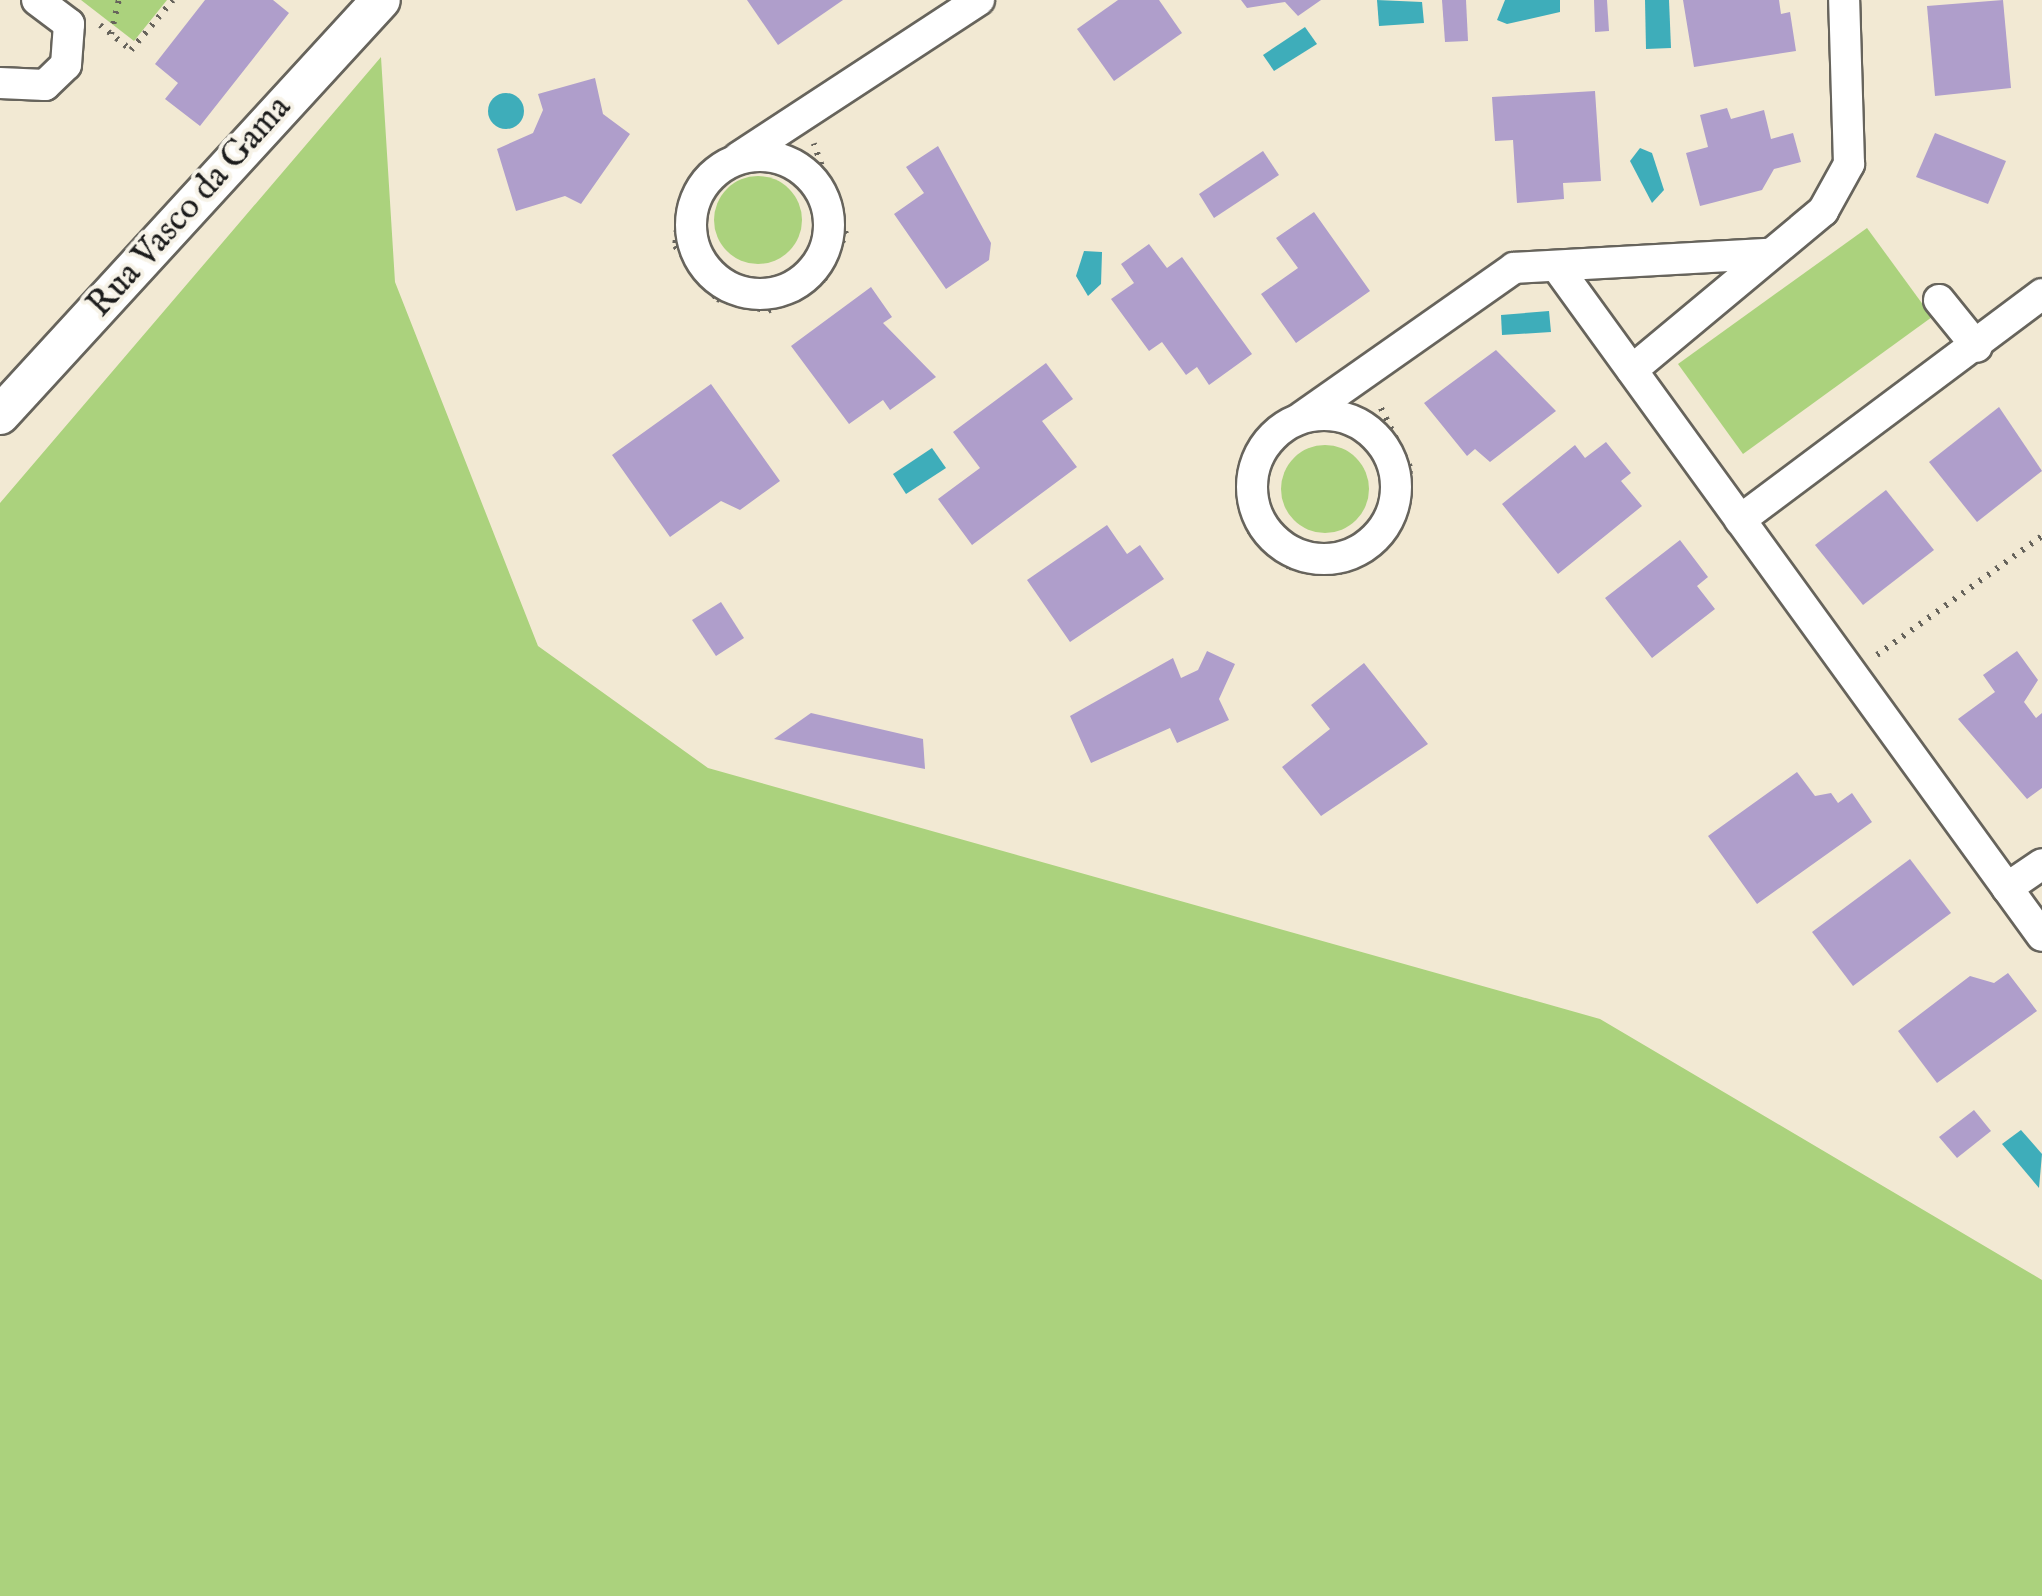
<!DOCTYPE html>
<html>
<head>
<meta charset="utf-8">
<style>
	body { margin:0 }
	#map { position:relative; width:2042px; height:1596px; overflow:hidden; background:#f2e9d3; font-family:"IM FELL English",serif }
	div>[style] { position:absolute }
	.green>* { inset:0; background:#abd27d }
	.round { border-radius:50% }
	.water>* { inset:0; background:#3eadba }
	.building>* { inset:0; background:#af9ecb }
	.path>* { height:6px; margin-top:-3px; transform-origin:0; background:repeating-linear-gradient(90deg,#67645c 0 2.5px,transparent 0 10.5px) }
	.roads { filter:drop-shadow(2px 0 #67645c) drop-shadow(-2px 0 #67645c) drop-shadow(0 2px #67645c) drop-shadow(0 -2px #67645c) }
	.minor>* { height:30px; margin:-15px; padding:0 15px; transform-origin:15px; border-radius:15px; background:#fff }
	.minor>.ring { margin:-15px; padding:0; box-sizing:content-box; background:none; border:30px solid #fff; border-radius:50% }
	.tertiary>* { height:38px; margin:-19px; padding:0 19px; transform-origin:19px; border-radius:19px; background:#fff }
	span { translate:-50% -50%; white-space:nowrap; text-align:center; line-height:1.15; -webkit-text-stroke:8px #f7f3e8; paint-order:stroke }
	.street-label { font-size:35px; color:#1c1c1c }
</style>
</head>
<body>
<div id="map">
	<div class="green">
		<i style="clip-path:polygon(81px 0,167px 0,134px 41px)"></i>
		<i style="clip-path:polygon(381px 57px,395px 282px,538px 646px,708px 768px,1600px 1019px,2042px 1280px,2042px 1596px,0 1596px,0 503px)"></i>
		<i class="round" style="left:714px;top:176px;width:88px;height:88px"></i>
		<i style="clip-path:polygon(1867px 228px,1932px 317px,1743px 454px,1678px 364px)"></i>
		<i class="round" style="left:1281px;top:445px;width:88px;height:88px"></i>
	</div>
	<div class="water">
		<i style="clip-path:polygon(1377px 0,1422px 2px,1424px 23px,1379px 26px)"></i>
		<i style="clip-path:polygon(1505px 0,1560px 0,1560px 12px,1507px 24px,1497px 20px)"></i>
		<i style="clip-path:polygon(1645px 0,1669px 0,1671px 48px,1646px 49px)"></i>
		<i style="clip-path:polygon(1305px 27px,1317px 44px,1274px 71px,1263px 55px)"></i>
		<i class="round" style="left:488px;top:93px;width:36px;height:36px"></i>
		<i style="clip-path:polygon(1640px 148px,1652px 153px,1664px 190px,1652px 203px,1630px 161px)"></i>
		<i style="clip-path:polygon(1084px 251px,1102px 252px,1101px 284px,1088px 296px,1076px 276px)"></i>
		<i style="clip-path:polygon(1549px 311px,1551px 332px,1502px 335px,1501px 315px)"></i>
		<i style="clip-path:polygon(932px 448px,946px 468px,906px 494px,893px 474px)"></i>
		<i style="clip-path:polygon(2021px 1130px,2042px 1154px,2039px 1188px,2002px 1144px)"></i>
	</div>
	<div class="building">
		<i style="clip-path:polygon(205px 0,273px 0,289px 13px,200px 126px,165px 99px,178px 83px,155px 64px)"></i>
		<i style="clip-path:polygon(747px 0,843px 0,778px 45px)"></i>
		<i style="clip-path:polygon(1118px 0,1159px 0,1182px 33px,1114px 81px,1077px 29px)"></i>
		<i style="clip-path:polygon(1241px 0,1321px 0,1298px 16px,1285px 2px,1247px 8px)"></i>
		<i style="clip-path:polygon(1442px 0,1466px 0,1468px 41px,1445px 42px)"></i>
		<i style="clip-path:polygon(1594px 0,1607px 0,1609px 31px,1595px 32px)"></i>
		<i style="clip-path:polygon(1683px 0,1779px 0,1781px 14px,1790px 12px,1796px 51px,1694px 67px)"></i>
		<i style="clip-path:polygon(2003px 0,2011px 88px,1935px 96px,1927px 6px)"></i>
		<i style="clip-path:polygon(595px 78px,603px 114px,630px 134px,581px 204px,565px 196px,516px 211px,497px 149px,533px 133px,543px 110px,538px 94px)"></i>
		<i style="clip-path:polygon(1595px 91px,1601px 181px,1563px 183px,1564px 199px,1517px 203px,1513px 140px,1495px 141px,1492px 97px)"></i>
		<i style="clip-path:polygon(1727px 108px,1731px 119px,1764px 110px,1771px 139px,1793px 133px,1801px 162px,1774px 169px,1762px 190px,1700px 206px,1686px 153px,1708px 147px,1700px 115px)"></i>
		<i style="clip-path:polygon(1935px 133px,2006px 161px,1988px 204px,1916px 177px)"></i>
		<i style="clip-path:polygon(938px 146px,991px 243px,989px 260px,946px 289px,894px 214px,924px 193px,906px 167px)"></i>
		<i style="clip-path:polygon(1263px 151px,1279px 175px,1214px 218px,1199px 194px)"></i>
		<i style="clip-path:polygon(1314px 212px,1370px 291px,1296px 343px,1261px 294px,1298px 268px,1276px 238px)"></i>
		<i style="clip-path:polygon(1149px 244px,1167px 268px,1182px 257px,1252px 354px,1209px 385px,1197px 367px,1186px 375px,1162px 342px,1149px 351px,1111px 299px,1134px 283px,1121px 264px)"></i>
		<i style="clip-path:polygon(871px 287px,892px 317px,883px 323px,936px 377px,890px 410px,883px 400px,849px 424px,791px 346px)"></i>
		<i style="clip-path:polygon(1496px 350px,1556px 411px,1490px 462px,1475px 449px,1467px 456px,1424px 403px)"></i>
		<i style="clip-path:polygon(1046px 363px,1073px 399px,1042px 421px,1077px 467px,972px 545px,938px 499px,980px 468px,953px 432px)"></i>
		<i style="clip-path:polygon(711px 384px,780px 481px,740px 510px,721px 501px,670px 537px,612px 455px)"></i>
		<i style="clip-path:polygon(1999px 407px,2042px 471px,1977px 522px,1929px 462px)"></i>
		<i style="clip-path:polygon(1606px 442px,1631px 473px,1621px 481px,1642px 506px,1558px 574px,1502px 504px,1575px 445px,1585px 458px)"></i>
		<i style="clip-path:polygon(1886px 490px,1934px 550px,1863px 605px,1815px 545px)"></i>
		<i style="clip-path:polygon(1107px 525px,1127px 554px,1140px 545px,1164px 579px,1070px 642px,1027px 580px)"></i>
		<i style="clip-path:polygon(1680px 540px,1708px 577px,1697px 586px,1715px 609px,1652px 658px,1605px 598px)"></i>
		<i style="clip-path:polygon(721px 602px,744px 638px,716px 656px,692px 620px)"></i>
		<i style="clip-path:polygon(1207px 651px,1235px 664px,1219px 699px,1229px 720px,1177px 743px,1170px 728px,1091px 763px,1070px 716px,1173px 658px,1181px 678px,1198px 670px)"></i>
		<i style="clip-path:polygon(2017px 651px,2038px 680px,2024px 702px,2036px 718px,2042px 713px,2042px 788px,2027px 799px,1958px 719px,1995px 692px,1983px 675px)"></i>
		<i style="clip-path:polygon(1364px 663px,1428px 744px,1321px 816px,1282px 767px,1330px 729px,1311px 705px)"></i>
		<i style="clip-path:polygon(811px 713px,923px 739px,925px 769px,774px 739px)"></i>
		<i style="clip-path:polygon(1797px 772px,1815px 796px,1831px 793px,1838px 803px,1852px 793px,1872px 822px,1757px 904px,1708px 836px)"></i>
		<i style="clip-path:polygon(1910px 859px,1951px 913px,1853px 986px,1812px 932px)"></i>
		<i style="clip-path:polygon(2008px 973px,2037px 1011px,1937px 1083px,1898px 1031px,1970px 976px,1994px 983px)"></i>
		<i style="clip-path:polygon(1974px 1110px,1991px 1131px,1957px 1158px,1939px 1137px)"></i>
	</div>
	<div class="path">
		<i style="left:100px;top:25px;width:40px;rotate:39deg"></i>
		<i style="left:131px;top:50px;width:65px;rotate:-50deg"></i>
		<i style="left:111px;top:34px;width:35px;rotate:-77deg"></i>
		<i style="left:709px;top:161px;width:57px;rotate:122deg"></i>
		<i style="left:679px;top:209px;width:37px;rotate:96deg"></i>
		<i style="left:675px;top:246px;width:68px;rotate:51.6deg"></i>
		<i style="left:717px;top:299px;width:52px;rotate:13.2deg"></i>
		<i style="left:768px;top:311px;width:64px;rotate:-29deg"></i>
		<i style="left:824px;top:280px;width:51px;rotate:-64.4deg"></i>
		<i style="left:846px;top:234px;width:96px;rotate:-109.6deg"></i>
		<i style="left:1273px;top:418px;width:53px;rotate:125.8deg"></i>
		<i style="left:1242px;top:461px;width:70px;rotate:84.3deg"></i>
		<i style="left:1249px;top:531px;width:54px;rotate:42deg"></i>
		<i style="left:1289px;top:567px;width:53px;rotate:5.4deg"></i>
		<i style="left:1342px;top:572px;width:64px;rotate:-35.4deg"></i>
		<i style="left:1394px;top:535px;width:33px;rotate:-65deg"></i>
		<i style="left:1408px;top:505px;width:38px;rotate:-87deg"></i>
		<i style="left:1410px;top:467px;width:72px;rotate:-116.2deg"></i>
		<i style="left:1877px;top:655px;width:203px;rotate:-35.8deg"></i>
	</div>
	<div class="roads">
		<div class="minor">
			<i style="left:0;top:83px;width:45px;rotate:2.5deg"></i>
			<i style="left:45px;top:85px;width:29px;rotate:-44deg"></i>
			<i style="left:66px;top:65px;width:41px;rotate:-85.8deg"></i>
			<i style="left:69px;top:24px;width:40px;rotate:-143deg"></i>
			<i class="ring" style="left:691px;top:156px;width:108px;height:108px"></i>
			<i style="left:739px;top:157px;width:287px;rotate:-33.2deg"></i>
			<i style="left:1557px;top:267px;width:826px;rotate:54.06deg"></i>
			<i style="left:1939px;top:300px;width:60px;rotate:51deg"></i>
			<i style="left:1632px;top:370px;width:249px;rotate:-39.8deg"></i>
			<i style="left:1823px;top:211px;width:54px;rotate:-61deg"></i>
			<i style="left:1849px;top:164px;width:164px;rotate:-91.7deg"></i>
			<i class="ring" style="left:1252px;top:415px;width:114px;height:114px"></i>
			<i style="left:1302px;top:417px;width:259px;rotate:-35.1deg"></i>
			<i style="left:1514px;top:268px;width:254px;rotate:-3.2deg"></i>
			<i style="left:1740px;top:520px;width:377px;rotate:-36.8deg"></i>
			<i style="left:2007px;top:888px;width:42px;rotate:-34.4deg"></i>
		</div>
		<div class="tertiary">
			<i style="left:0;top:415px;width:563px;rotate:-47.45deg"></i>
		</div>
	</div>
	<div class="street-label">
		<span style="left:190px;top:207px;rotate:-48deg">Rua Vasco da Gama</span>
	</div>
</div>
</body>
</html>
